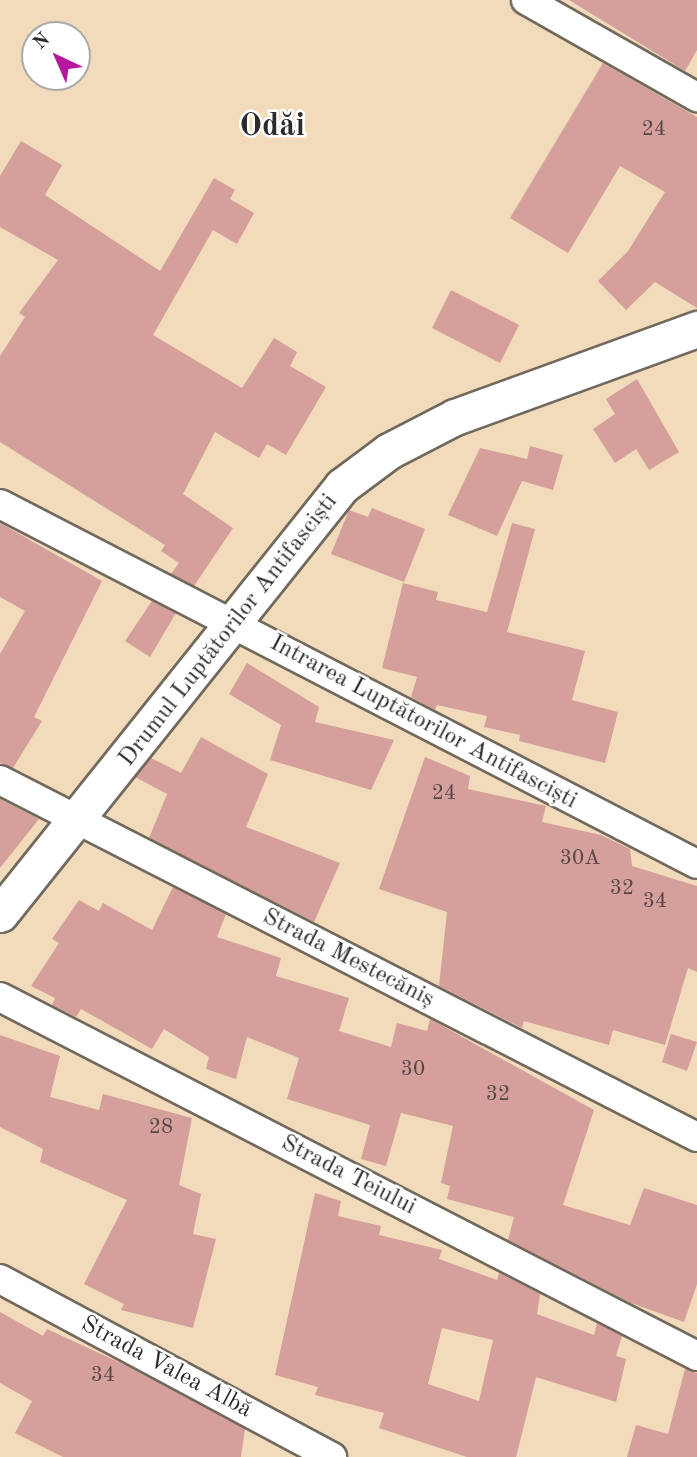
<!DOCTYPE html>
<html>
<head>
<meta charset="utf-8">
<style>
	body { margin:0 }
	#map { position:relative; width:697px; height:1457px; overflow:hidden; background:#f2dbbb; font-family:"Old Standard TT",serif }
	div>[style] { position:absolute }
	.building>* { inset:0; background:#d59f9b }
	.roads { filter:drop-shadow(2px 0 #71695d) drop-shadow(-2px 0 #71695d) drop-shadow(0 2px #71695d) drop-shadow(0 -2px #71695d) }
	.minor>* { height:28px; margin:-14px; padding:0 14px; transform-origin:14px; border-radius:14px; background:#fff }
	.tertiary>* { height:35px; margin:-17.5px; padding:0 17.5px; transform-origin:17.5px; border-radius:17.5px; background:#fff }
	span { translate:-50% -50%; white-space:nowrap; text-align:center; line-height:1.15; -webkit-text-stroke:5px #fff; paint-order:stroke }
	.number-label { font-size:21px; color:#564847 }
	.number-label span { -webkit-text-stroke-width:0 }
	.street-label { font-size:24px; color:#2b2b2b }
	.district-label { font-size:32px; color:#2b2b2b; font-weight:700 }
	.north { position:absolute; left:21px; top:21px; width:70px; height:70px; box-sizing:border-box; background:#fff; border:2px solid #aaa; border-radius:50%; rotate:316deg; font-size:19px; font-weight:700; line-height:28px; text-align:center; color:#2b2b2b }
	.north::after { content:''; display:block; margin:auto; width:24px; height:32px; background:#b5179e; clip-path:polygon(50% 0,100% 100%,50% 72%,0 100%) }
</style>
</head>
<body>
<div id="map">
	<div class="building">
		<i style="clip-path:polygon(569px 0,697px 0,697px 50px,685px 71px)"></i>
		<i style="clip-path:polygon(603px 63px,697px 117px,697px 308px,655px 282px,626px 310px,598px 281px,628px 251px,665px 192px,620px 166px,568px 253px,510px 218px)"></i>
		<i style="clip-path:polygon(21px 141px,62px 165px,45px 195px,160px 271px,214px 178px,235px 190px,230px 199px,254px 213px,237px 244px,213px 230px,153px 335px,242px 388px,274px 338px,297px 352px,290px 366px,326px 387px,286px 455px,267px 444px,259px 458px,215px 432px,183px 494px,233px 528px,194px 586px,171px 574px,179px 563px,161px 551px,165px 545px,0 442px,0 356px,25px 317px,19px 313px,58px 260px,0 227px,0 176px)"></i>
		<i style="clip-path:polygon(451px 290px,519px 325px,500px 363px,432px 328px)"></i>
		<i style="clip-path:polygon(637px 379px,679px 452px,649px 470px,636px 449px,615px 463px,593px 429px,615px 414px,606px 399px)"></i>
		<i style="clip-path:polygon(530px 446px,563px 455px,553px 490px,522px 481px,497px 536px,448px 515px,480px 448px,527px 459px)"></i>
		<i style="clip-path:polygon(372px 508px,425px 529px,404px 582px,331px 554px,349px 510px,368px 517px)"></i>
		<i style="clip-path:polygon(0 523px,102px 581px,34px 717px,42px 721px,13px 768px,0 763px,0 654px,25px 611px,0 597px)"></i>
		<i style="clip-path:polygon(512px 523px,535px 529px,507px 632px,585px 651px,572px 700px,618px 712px,605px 763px,519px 741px,520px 735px,484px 727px,487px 716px,437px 705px,435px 710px,411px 697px,417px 677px,382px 668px,403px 583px,438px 592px,436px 600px,487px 612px)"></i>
		<i style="clip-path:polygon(152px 601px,176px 613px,150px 657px,125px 641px)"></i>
		<i style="clip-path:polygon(247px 663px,319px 707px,315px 722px,394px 740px,371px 790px,270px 760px,281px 725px,229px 694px)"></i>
		<i style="clip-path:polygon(201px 737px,268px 774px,246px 827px,340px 863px,314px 922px,149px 838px,167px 794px,135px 777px,151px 758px,181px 773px)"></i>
		<i style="clip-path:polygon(425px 757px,470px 776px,468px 789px,546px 806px,542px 822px,601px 835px,630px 849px,632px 866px,697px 886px,697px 972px,688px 968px,665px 1045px,613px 1030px,609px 1045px,524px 1021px,522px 1028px,439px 986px,447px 912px,379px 889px)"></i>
		<i style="clip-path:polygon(0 799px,39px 819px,0 868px)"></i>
		<i style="clip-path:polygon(173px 887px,226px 914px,217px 937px,281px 958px,276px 976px,349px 998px,339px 1031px,391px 1047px,397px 1023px,427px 1031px,430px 1019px,594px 1110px,563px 1205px,630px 1225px,644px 1188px,697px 1205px,697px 1284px,684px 1322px,631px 1303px,508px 1240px,514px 1217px,447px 1199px,450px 1186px,441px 1183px,453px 1126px,401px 1113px,386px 1166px,361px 1159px,370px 1125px,287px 1099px,299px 1058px,247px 1037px,236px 1079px,206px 1069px,209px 1057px,164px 1029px,152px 1049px,81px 1009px,76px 1017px,52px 1005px,55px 998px,31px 986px,59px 943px,52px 939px,79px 900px,99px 911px,103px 903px,152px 930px)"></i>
		<i style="clip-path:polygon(671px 1034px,697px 1042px,687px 1071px,662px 1062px)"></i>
		<i style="clip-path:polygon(0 1035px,60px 1056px,50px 1097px,99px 1110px,103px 1094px,192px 1118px,179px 1185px,201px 1194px,193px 1234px,216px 1239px,193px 1328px,121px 1310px,124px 1304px,84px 1284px,127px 1200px,40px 1162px,43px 1149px,0 1127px)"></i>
		<i style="clip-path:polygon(evenodd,315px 1193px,341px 1201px,338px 1216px,381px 1226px,379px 1235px,442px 1250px,439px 1259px,497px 1280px,499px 1273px,540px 1294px,537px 1314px,594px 1335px,597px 1323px,622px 1336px,616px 1356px,626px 1359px,616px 1402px,536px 1377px,516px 1457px,467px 1457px,379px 1428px,384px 1413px,315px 1395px,318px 1387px,275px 1375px,315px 1193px,442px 1328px,493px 1340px,479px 1401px,428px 1384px,442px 1328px)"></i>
		<i style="clip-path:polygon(0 1312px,43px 1336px,47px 1329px,125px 1365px,245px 1429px,241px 1457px,63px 1457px,15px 1433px,32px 1401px,0 1383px)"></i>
		<i style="clip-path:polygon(685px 1369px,697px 1373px,697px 1457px,627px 1457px,636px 1425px,668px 1434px)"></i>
	</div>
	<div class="roads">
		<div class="minor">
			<i style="left:526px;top:0;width:197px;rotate:29.6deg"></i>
			<i style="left:0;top:504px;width:784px;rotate:27.32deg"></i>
			<i style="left:0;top:780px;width:783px;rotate:27.12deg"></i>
			<i style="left:0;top:997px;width:784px;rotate:27.25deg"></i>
			<i style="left:0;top:1279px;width:377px;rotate:28.2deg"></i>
		</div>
		<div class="tertiary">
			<i style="left:0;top:914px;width:548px;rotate:-51.37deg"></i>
			<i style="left:342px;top:486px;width:59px;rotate:-36.7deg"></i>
			<i style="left:389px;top:451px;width:74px;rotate:-27.3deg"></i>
			<i style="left:455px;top:417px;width:258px;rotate:-20deg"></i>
		</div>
	</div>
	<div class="number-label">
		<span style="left:654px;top:130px">24</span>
		<span style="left:444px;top:794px">24</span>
		<span style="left:580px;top:859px">30A</span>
		<span style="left:622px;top:889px">32</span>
		<span style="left:655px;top:902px">34</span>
		<span style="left:413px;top:1070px">30</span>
		<span style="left:498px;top:1095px">32</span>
		<span style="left:161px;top:1128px">28</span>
		<span style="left:103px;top:1376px">34</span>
	</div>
	<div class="street-label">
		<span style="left:229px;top:631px;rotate:-52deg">Drumul Luptătorilor Antifasciști</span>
		<span style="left:423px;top:723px;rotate:28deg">Intrarea Luptătorilor Antifasciști</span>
		<span style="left:348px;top:959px;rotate:27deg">Strada Mestecăniș</span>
		<span style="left:348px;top:1176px;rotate:27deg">Strada Teiului</span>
		<span style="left:166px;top:1368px;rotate:28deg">Strada Valea Albă</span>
	</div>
	<div class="district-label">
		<span style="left:272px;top:127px">Odăi</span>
	</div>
	<div class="north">N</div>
</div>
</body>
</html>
